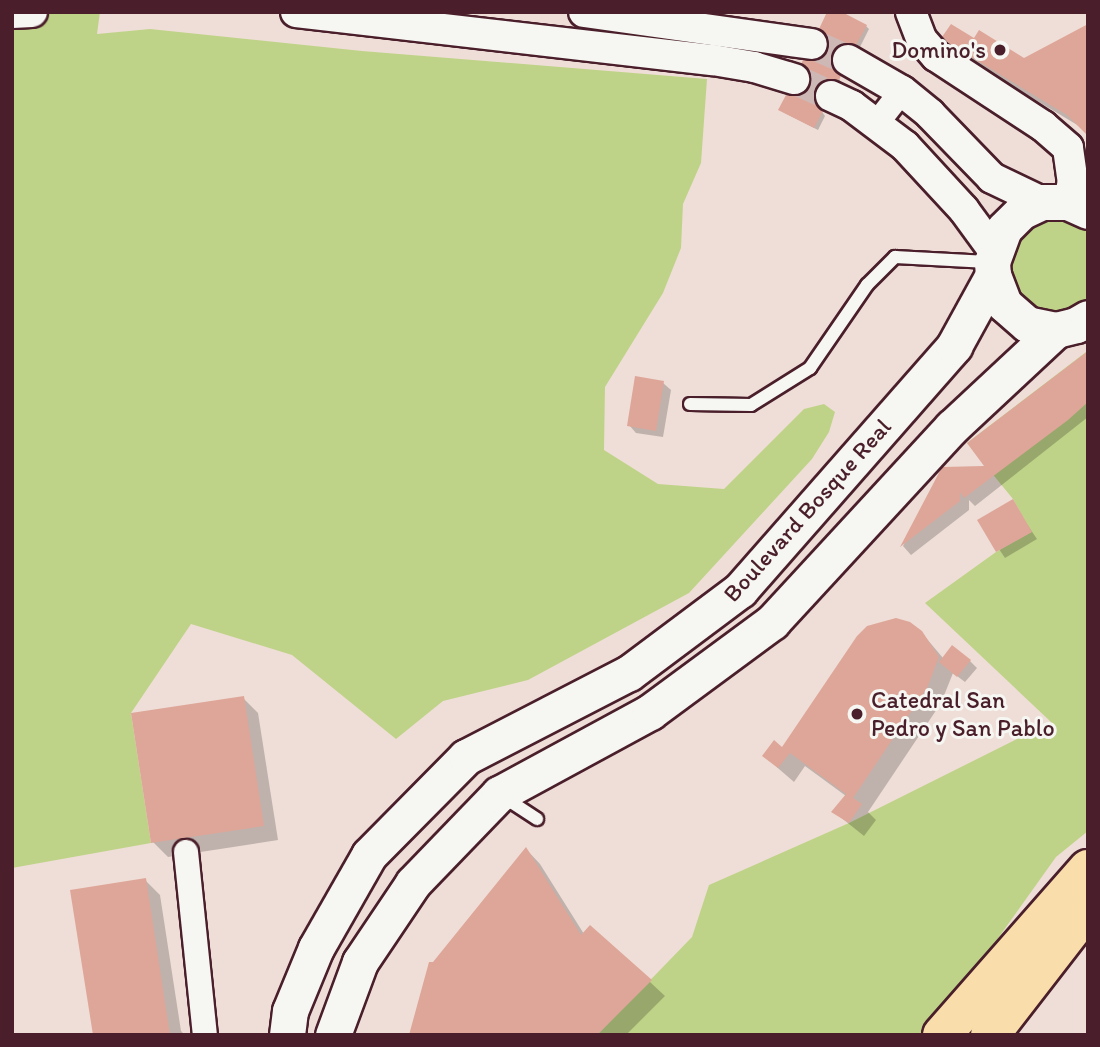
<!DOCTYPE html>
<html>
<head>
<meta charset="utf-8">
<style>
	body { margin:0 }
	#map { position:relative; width:1100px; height:1047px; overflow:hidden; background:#efded7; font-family:Itim,sans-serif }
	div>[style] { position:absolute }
	.green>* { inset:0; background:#bfd388 }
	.shadow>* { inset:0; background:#0003 }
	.building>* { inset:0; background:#dea698 }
	.tertiary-tunnel>* { height:30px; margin-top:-15px; transform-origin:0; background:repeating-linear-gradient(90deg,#ceb8b5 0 30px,transparent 0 45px) }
	.roads { filter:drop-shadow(2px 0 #4a1f2b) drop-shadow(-2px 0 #4a1f2b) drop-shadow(0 2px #4a1f2b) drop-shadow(0 -2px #4a1f2b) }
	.service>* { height:12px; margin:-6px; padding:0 6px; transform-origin:6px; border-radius:6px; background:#f6f6f2 }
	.minor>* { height:24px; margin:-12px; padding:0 12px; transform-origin:12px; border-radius:12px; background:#f6f6f2 }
	.tertiary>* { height:30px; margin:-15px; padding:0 15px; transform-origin:15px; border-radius:15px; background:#f6f6f2 }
	.secondary>* { height:35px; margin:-17.5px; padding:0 17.5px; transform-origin:17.5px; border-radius:17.5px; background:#f6f6f2 }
	.motorway>* { height:38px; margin:-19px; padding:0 19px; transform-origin:19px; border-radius:19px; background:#f9deab }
	.dots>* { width:19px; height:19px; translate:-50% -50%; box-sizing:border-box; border:4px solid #f6f6f2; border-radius:50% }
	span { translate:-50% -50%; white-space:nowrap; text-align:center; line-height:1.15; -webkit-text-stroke:6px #f6f6f2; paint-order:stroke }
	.poi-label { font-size:24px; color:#4a1f2b }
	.right { translate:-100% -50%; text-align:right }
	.left { translate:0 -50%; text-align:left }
	.street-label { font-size:24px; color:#4a1f2b }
	.frame { position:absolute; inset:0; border:14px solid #4a1f2b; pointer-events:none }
</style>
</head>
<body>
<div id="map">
	<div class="green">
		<i style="clip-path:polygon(12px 12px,100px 12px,97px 34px,150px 29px,362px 51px,707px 79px,701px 163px,683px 204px,681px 248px,663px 293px,605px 387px,604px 450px,658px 484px,724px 489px,804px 409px,824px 404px,835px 412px,829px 432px,812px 459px,689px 593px,528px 680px,443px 701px,396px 739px,292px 655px,191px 624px,131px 713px,151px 843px,12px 868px)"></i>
		<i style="clip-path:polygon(1044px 213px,1088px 226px,1088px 304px,1056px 319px,1013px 297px,1005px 253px,1013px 235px)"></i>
		<i style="clip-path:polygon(1086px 352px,1088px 831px,1056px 857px,929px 1035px,597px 1035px,692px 937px,709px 885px,849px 823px,1051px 722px,925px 603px,996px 552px,1031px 532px,1013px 499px,967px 443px)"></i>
	</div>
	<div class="shadow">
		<i style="clip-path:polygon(866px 26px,869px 29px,860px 47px,843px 47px,835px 55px,835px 73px,842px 83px,825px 84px,818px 91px,816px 103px,825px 116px,818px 130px,783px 112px,812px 85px,818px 62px,828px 55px,830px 38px)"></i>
		<i style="clip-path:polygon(1088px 26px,1088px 138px,1084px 129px,964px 57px,949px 41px,974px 40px,1024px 60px)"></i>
		<i style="clip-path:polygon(1088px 356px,1088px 417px,975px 506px,969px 500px,969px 510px,911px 555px,903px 546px,943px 469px,988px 468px)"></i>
		<i style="clip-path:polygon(663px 383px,671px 390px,663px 437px,636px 433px,629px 425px)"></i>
		<i style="clip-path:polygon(1012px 502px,1037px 539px,1005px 558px,980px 521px)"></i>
		<i style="clip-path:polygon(921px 632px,943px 658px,970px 661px,977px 668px,965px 682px,953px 673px,941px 703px,868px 812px,876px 820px,864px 836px,834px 812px,846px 796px,805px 766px,794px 782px,764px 756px,782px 749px)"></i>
		<i style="clip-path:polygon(243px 698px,258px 713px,278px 840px,168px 857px,153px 842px)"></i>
		<i style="clip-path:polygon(526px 849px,540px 864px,584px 934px,650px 982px,665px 996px,626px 1035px,410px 1035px,434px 964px)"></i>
		<i style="clip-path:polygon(145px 880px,160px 895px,181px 1031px,184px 1034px,95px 1035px)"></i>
	</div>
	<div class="building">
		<i style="clip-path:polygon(827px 12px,842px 12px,867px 25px,856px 45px,840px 45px,833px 52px,833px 68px,841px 76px,839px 80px,822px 81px,816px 88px,814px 98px,823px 111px,814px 128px,778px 110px,786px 95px,799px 96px,810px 85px,811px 74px,801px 64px,803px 60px,818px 60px,826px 54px,828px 38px,819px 29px)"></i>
		<i style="clip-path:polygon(951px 24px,974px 38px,979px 30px,1024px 58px,1088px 24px,1088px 136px,1067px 115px,948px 43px,942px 37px)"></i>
		<i style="clip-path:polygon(1088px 351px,1088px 402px,1068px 420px,964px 498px,960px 492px,960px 501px,900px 547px,942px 467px,984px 466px,967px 443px)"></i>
		<i style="clip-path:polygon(635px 376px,664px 381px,656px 431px,627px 426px)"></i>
		<i style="clip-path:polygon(1013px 499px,1032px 532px,996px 552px,977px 520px)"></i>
		<i style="clip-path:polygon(896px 618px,910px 622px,922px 631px,939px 657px,927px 688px,853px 798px,862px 804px,849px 823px,831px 812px,846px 794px,790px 753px,778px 768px,762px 756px,774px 740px,782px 747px,857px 636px,867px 626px)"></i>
		<i style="clip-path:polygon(952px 645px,971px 660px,957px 677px,939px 662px)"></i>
		<i style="clip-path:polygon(244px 696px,264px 826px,151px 843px,131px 713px)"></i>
		<i style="clip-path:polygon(526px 847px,581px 935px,590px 925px,652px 980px,597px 1035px,409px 1035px,429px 962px,433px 962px)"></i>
		<i style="clip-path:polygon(146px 878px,170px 1035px,93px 1035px,70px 890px)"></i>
	</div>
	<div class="tertiary-tunnel">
		<i style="left:812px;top:44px;width:39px;rotate:24deg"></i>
		<i style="left:794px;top:79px;width:41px;rotate:24.7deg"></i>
	</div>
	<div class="roads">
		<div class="service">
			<i style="left:690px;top:404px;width:61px;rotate:0.9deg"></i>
			<i style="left:751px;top:405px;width:70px;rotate:-32.1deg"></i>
			<i style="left:810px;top:368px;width:101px;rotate:-55.5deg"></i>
			<i style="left:867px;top:285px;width:40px;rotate:-45deg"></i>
			<i style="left:895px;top:257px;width:93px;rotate:3.1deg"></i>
			<i style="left:502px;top:796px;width:42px;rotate:33.3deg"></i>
		</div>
		<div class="minor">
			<i style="left:877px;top:123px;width:41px;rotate:-52deg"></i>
			<i style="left:186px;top:852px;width:184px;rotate:84.1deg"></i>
		</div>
		<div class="tertiary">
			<i style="left:296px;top:12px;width:420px;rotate:6.6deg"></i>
			<i style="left:713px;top:60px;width:42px;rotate:9.7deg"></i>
			<i style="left:754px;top:67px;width:42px;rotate:16.7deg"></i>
			<i style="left:584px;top:12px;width:230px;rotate:8deg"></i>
			<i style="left:911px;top:12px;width:30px;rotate:69deg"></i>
			<i style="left:922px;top:40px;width:21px;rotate:49deg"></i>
			<i style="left:936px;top:56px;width:128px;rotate:33.2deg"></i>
			<i style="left:1043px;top:126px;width:33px;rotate:41deg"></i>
			<i style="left:1068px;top:148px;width:34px;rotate:82deg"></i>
			<i style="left:1073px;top:182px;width:21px;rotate:104deg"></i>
			<i style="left:12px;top:13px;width:20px;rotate:-3deg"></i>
			<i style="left:848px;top:60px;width:62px;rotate:29.9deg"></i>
			<i style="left:902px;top:91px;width:36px;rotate:39deg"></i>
			<i style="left:930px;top:114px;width:89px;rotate:45.9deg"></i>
			<i style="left:992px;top:178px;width:55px;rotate:25.6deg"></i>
			<i style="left:831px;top:96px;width:23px;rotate:25deg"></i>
			<i style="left:852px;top:106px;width:66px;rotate:37deg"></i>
			<i style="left:905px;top:146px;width:87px;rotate:47.3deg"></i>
			<i style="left:964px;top:210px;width:51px;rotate:53.8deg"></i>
		</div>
		<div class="secondary">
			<i style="left:1088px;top:211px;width:22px;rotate:-156deg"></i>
			<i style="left:1068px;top:202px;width:26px;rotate:180deg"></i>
			<i style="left:1042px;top:202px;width:23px;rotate:155deg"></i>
			<i style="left:1021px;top:212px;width:24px;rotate:135deg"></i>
			<i style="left:1004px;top:229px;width:35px;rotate:110deg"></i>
			<i style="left:992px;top:262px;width:13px;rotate:86deg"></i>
			<i style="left:993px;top:275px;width:31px;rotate:69deg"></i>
			<i style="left:1004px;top:304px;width:30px;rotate:41deg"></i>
			<i style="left:1027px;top:324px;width:30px;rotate:12deg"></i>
			<i style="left:1056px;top:330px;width:21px;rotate:-14deg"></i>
			<i style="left:1076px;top:325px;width:14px;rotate:-30deg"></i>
			<i style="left:287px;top:1035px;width:24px;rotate:-83deg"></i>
			<i style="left:290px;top:1011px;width:68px;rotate:-67.6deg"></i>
			<i style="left:316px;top:948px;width:107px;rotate:-60.3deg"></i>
			<i style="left:369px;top:855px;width:138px;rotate:-45.3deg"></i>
			<i style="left:466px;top:757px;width:183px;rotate:-27.3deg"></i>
			<i style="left:629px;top:673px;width:139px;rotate:-36.8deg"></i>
			<i style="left:740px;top:590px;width:325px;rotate:-48.7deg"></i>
			<i style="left:954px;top:346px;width:81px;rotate:-61.2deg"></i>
			<i style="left:333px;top:1035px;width:78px;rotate:-69.7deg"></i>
			<i style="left:360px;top:962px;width:95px;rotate:-56.1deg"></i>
			<i style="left:413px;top:883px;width:124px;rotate:-46deg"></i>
			<i style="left:499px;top:794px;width:172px;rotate:-28.5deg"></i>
			<i style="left:650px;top:712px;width:152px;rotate:-36.4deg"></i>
			<i style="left:772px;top:622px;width:265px;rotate:-47.3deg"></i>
			<i style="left:952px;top:427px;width:142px;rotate:-43deg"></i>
		</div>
		<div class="motorway">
			<i style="left:942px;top:1035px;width:221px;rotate:-48.7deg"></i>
			<i style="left:990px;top:1035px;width:160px;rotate:-52.3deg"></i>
		</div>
	</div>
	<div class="dots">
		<i style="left:1000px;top:50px;background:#4a1f2b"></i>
		<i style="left:857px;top:714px;background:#4a1f2b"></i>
	</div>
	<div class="poi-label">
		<span class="right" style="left:986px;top:50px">Domino's</span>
		<span class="left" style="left:871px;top:714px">Catedral San<br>Pedro y San Pablo</span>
	</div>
	<div class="street-label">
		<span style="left:807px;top:510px;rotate:-48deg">Boulevard Bosque Real</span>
	</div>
	<div class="frame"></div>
</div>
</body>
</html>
